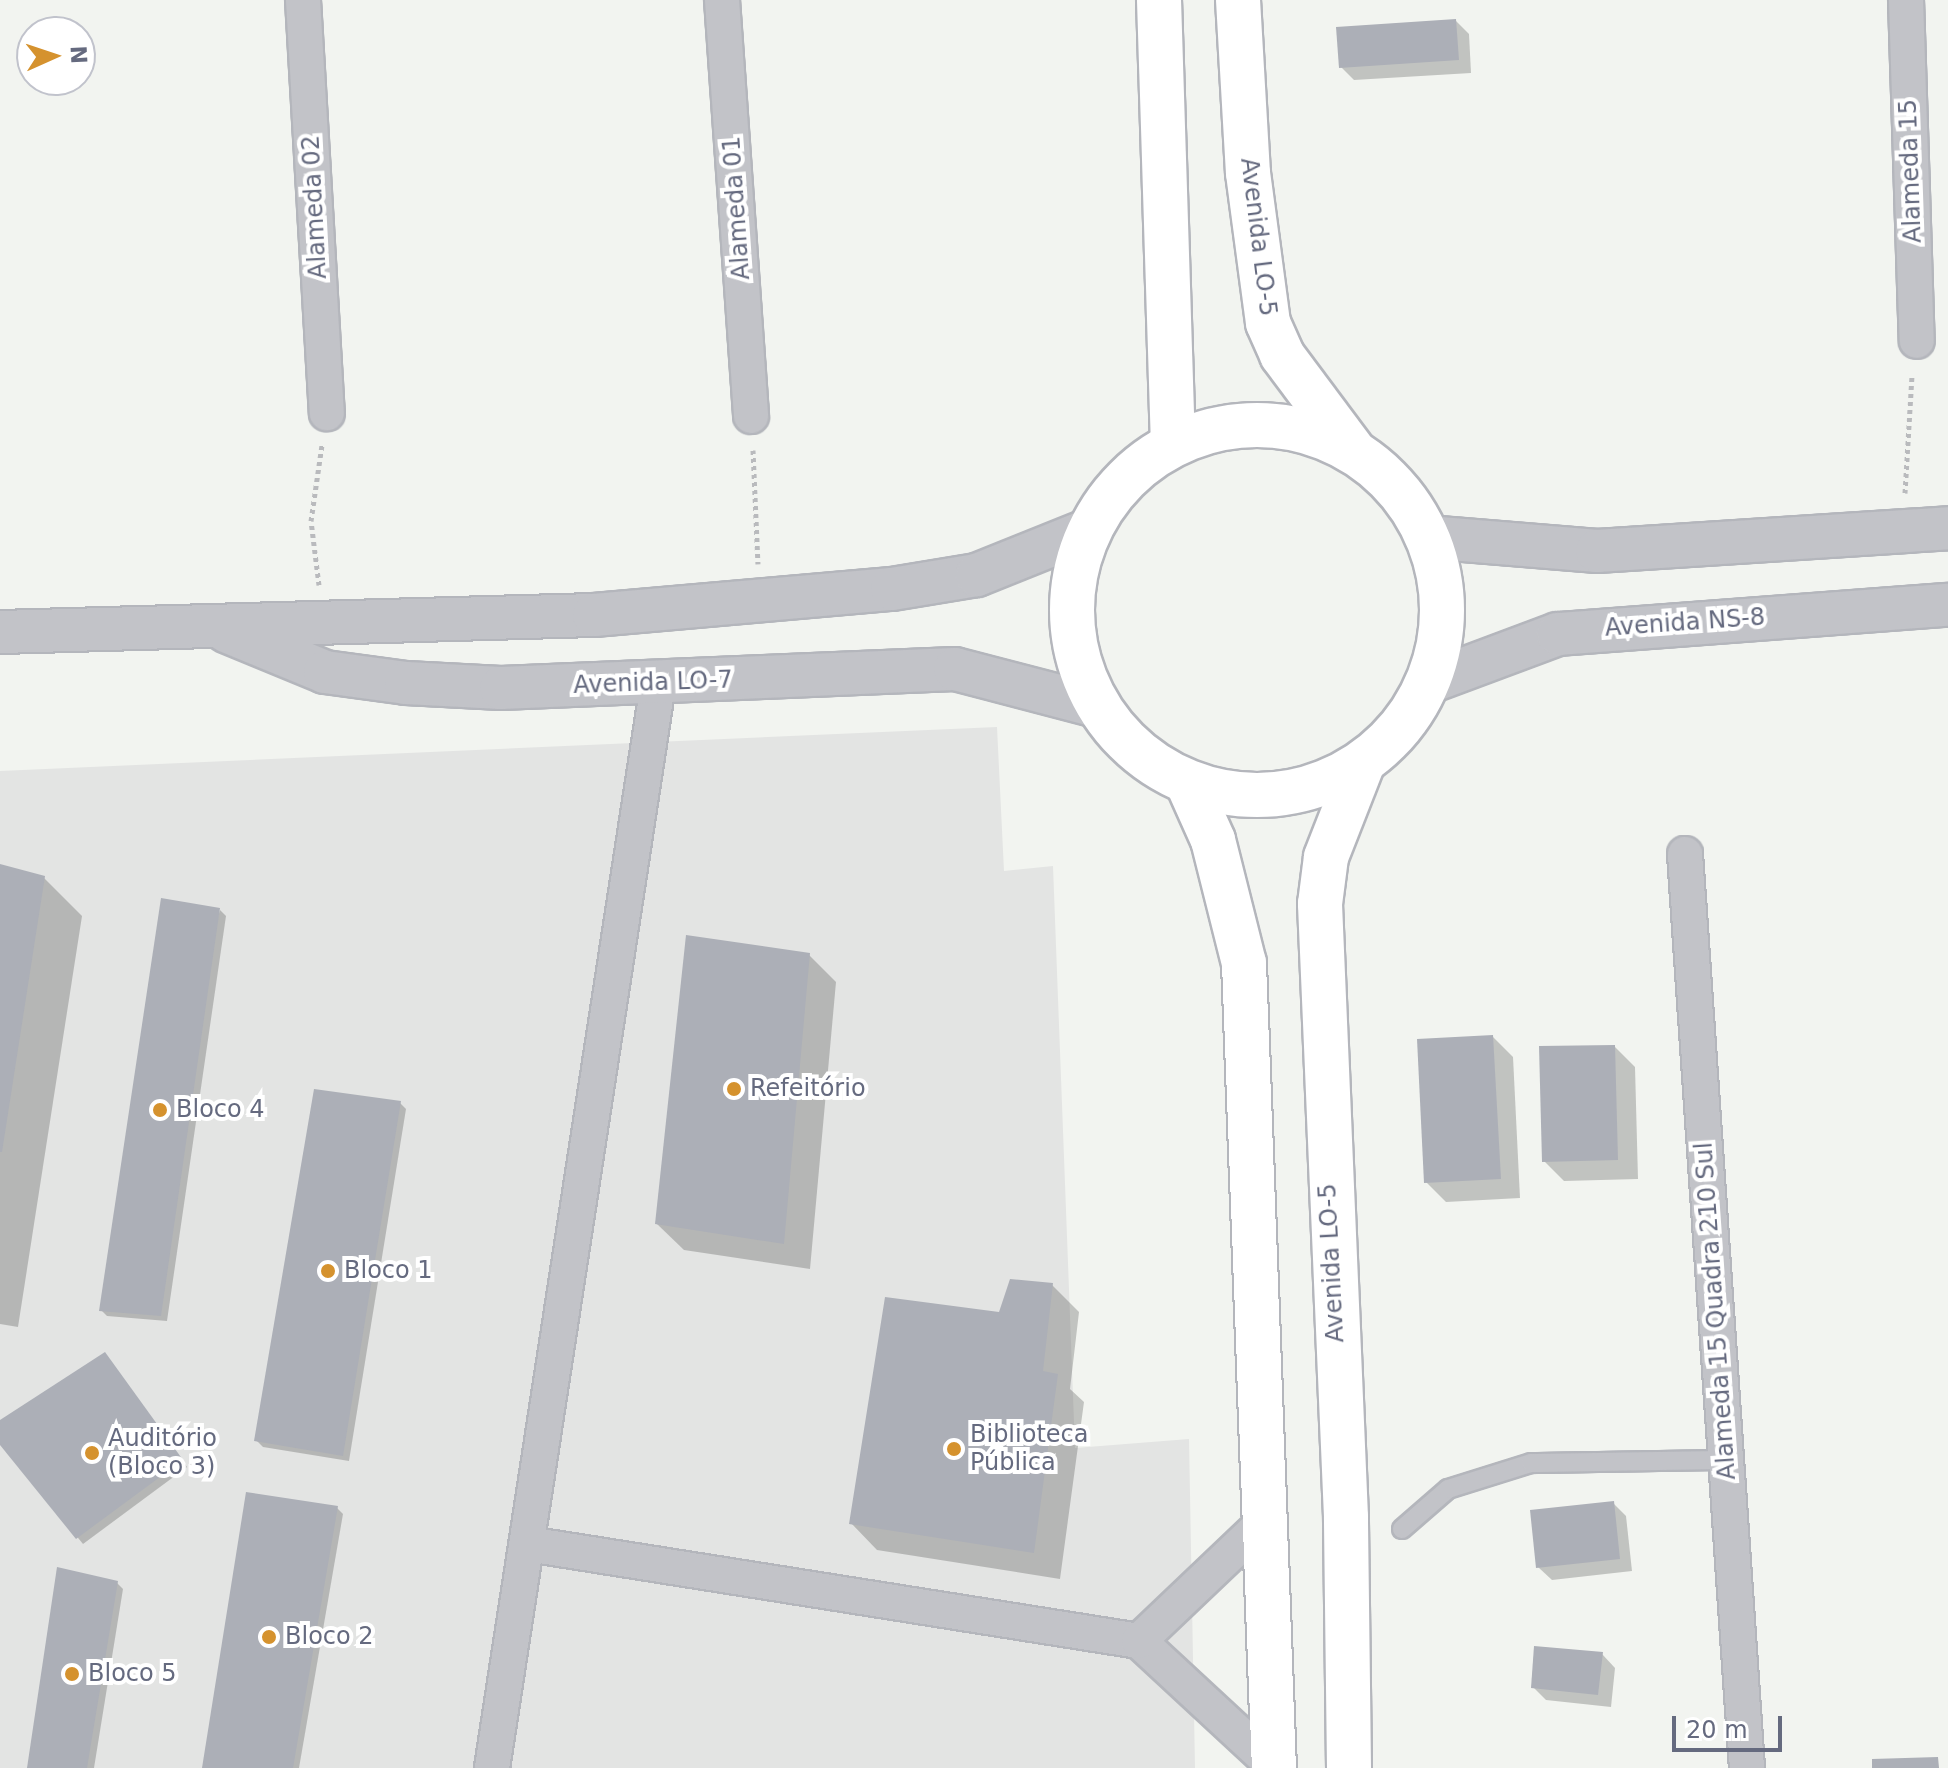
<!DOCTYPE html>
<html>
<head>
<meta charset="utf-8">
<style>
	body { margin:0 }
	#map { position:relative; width:1948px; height:1768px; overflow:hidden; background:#f2f4f0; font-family:"DejaVu Sans",sans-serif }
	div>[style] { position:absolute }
	.built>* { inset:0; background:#e3e4e3 }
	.shadow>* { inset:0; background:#0003 }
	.building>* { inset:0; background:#acafb7 }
	.path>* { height:5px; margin-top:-2.5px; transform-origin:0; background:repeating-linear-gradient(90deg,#b9babd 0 4px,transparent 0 8px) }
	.roads { filter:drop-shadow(2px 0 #b4b6bc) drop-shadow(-2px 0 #b4b6bc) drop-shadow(0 2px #b4b6bc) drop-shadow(0 -2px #b4b6bc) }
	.service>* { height:18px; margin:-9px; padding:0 9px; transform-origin:9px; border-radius:9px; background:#c2c3c8 }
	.minor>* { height:34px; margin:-17px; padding:0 17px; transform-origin:17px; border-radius:17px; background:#c2c3c8 }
	.tertiary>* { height:42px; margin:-21px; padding:0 21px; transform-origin:21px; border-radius:21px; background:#c2c3c8 }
	.secondary>* { height:44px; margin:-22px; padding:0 22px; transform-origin:22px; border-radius:22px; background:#fff }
	.secondary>.ring { margin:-22px; padding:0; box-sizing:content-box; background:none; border:44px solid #fff; border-radius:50% }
	.dots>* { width:22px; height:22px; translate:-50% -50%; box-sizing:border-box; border:4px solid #fff; border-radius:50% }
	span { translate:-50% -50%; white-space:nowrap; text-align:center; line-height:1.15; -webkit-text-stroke:8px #fff; paint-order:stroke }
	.street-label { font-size:24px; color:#656a7f }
	.poi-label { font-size:24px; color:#656a7f }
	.left { translate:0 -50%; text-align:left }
	.north { position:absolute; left:16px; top:16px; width:80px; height:80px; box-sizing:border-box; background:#fff; border:2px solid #c1c3cc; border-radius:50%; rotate:87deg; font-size:22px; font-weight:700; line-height:32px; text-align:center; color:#656a7f }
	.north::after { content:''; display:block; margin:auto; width:28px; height:36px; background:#d5922e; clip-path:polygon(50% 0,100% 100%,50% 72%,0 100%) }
	.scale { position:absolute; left:1672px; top:1716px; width:110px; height:36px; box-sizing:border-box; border:4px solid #656a7f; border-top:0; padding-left:10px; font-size:24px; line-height:28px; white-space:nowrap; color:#656a7f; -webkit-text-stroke:6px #fff; paint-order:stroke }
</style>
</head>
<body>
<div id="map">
	<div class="built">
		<i style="clip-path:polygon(997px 727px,1004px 871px,1053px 866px,1075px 1448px,1189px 1439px,1195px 1768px,0 1768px,0 771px)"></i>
	</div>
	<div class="shadow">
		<i style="clip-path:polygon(1456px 21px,1469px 34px,1471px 73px,1354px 80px,1341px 67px)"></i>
		<i style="clip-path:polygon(0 866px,44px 878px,82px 916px,18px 1327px,0 1324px)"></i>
		<i style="clip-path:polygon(220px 910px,226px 916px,167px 1321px,107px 1316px,101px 1310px)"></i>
		<i style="clip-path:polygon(809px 955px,836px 982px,810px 1269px,684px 1250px,657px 1224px)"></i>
		<i style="clip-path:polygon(1493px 1037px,1513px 1057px,1520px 1198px,1446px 1202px,1426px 1182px)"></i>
		<i style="clip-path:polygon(1615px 1047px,1635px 1067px,1638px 1179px,1564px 1181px,1544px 1161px)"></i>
		<i style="clip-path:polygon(400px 1103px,406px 1109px,349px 1461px,263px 1447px,257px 1441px)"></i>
		<i style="clip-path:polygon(1052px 1285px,1079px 1312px,1070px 1389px,1084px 1402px,1060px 1579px,877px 1550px,851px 1523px,1000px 1314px)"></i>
		<i style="clip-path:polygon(110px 1360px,187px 1467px,83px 1544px,0 1442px,0 1423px)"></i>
		<i style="clip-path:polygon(1613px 1503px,1626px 1516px,1632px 1571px,1552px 1580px,1538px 1567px)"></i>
		<i style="clip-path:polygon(337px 1508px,343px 1514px,299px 1768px,204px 1768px)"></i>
		<i style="clip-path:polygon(117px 1583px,123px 1589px,94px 1768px,29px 1768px)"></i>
		<i style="clip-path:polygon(1602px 1654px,1615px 1668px,1611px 1707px,1546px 1700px,1533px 1687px)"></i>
	</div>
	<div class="building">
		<i style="clip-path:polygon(1456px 19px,1459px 60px,1339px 68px,1336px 27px)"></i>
		<i style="clip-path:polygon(0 864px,45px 876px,2px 1152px,0 1152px)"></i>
		<i style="clip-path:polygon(161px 898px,220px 908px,161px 1316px,99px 1311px)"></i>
		<i style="clip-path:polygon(686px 935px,810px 953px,784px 1244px,655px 1224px)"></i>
		<i style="clip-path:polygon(1493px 1035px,1501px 1179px,1424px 1183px,1417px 1039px)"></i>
		<i style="clip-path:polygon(1615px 1045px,1618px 1160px,1542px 1162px,1539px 1046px)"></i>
		<i style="clip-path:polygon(314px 1089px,401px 1101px,343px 1456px,254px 1441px)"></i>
		<i style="clip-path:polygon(1010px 1279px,1053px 1283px,1043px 1371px,1058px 1374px,1034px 1553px,849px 1524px,885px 1297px,999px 1312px)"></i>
		<i style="clip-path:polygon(105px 1352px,183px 1460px,76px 1539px,0 1445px,0 1420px)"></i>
		<i style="clip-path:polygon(246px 1492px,338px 1506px,293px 1768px,202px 1768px)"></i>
		<i style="clip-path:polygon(1614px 1501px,1620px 1559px,1536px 1568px,1530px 1510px)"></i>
		<i style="clip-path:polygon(57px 1567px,118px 1581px,87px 1768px,27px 1768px)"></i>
		<i style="clip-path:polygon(1534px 1646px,1603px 1652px,1598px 1695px,1531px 1688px)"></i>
		<i style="clip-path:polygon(1938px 1757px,1939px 1768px,1872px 1768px,1872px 1759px)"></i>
	</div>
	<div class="path">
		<i style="left:753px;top:450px;width:114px;rotate:87.5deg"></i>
		<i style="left:1905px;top:493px;width:117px;rotate:-86.6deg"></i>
		<i style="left:319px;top:585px;width:64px;rotate:-97.1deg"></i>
		<i style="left:311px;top:521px;width:77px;rotate:-81.8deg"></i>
	</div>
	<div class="roads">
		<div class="service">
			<i style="left:1402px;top:1529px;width:61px;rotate:-41deg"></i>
			<i style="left:1448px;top:1489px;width:87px;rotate:-17.4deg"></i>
			<i style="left:1531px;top:1463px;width:195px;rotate:-0.9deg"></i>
		</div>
		<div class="minor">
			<i style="left:303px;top:0;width:414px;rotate:86.7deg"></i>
			<i style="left:722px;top:0;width:417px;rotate:86deg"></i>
			<i style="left:1906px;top:0;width:341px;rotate:88.2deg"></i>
			<i style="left:1685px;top:854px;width:916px;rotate:86.12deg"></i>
			<i style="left:528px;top:1544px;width:619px;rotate:9.02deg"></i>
			<i style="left:1139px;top:1641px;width:184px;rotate:42.8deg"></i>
			<i style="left:1139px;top:1641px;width:173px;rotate:-43.6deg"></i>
			<i style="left:492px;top:1768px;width:1097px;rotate:-81.29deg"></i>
		</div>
		<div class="tertiary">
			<i style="left:1427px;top:537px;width:171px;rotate:4.7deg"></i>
			<i style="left:1597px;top:551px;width:352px;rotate:-3.7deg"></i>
			<i style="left:226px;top:631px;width:107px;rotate:22.5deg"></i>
			<i style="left:325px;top:672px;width:82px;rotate:7.7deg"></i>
			<i style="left:406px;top:683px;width:95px;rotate:3deg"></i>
			<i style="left:501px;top:688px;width:454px;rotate:-2.4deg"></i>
			<i style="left:955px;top:669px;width:147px;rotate:14.6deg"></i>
			<i style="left:0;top:632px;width:594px;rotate:-1.64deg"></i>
			<i style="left:594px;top:615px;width:299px;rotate:-5deg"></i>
			<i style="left:892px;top:589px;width:86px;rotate:-9.4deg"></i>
			<i style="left:977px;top:575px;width:121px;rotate:-21.9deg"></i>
			<i style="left:1432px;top:681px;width:134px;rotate:-20.5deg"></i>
			<i style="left:1558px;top:634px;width:391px;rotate:-4.3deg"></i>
		</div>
		<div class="secondary">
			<i style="left:1159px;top:0;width:444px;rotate:88.2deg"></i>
			<i style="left:1238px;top:0;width:173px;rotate:86.7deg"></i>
			<i style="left:1248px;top:173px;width:151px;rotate:82.4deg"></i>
			<i style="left:1268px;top:323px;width:35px;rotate:66deg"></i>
			<i style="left:1282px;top:355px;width:117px;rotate:53.3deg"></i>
			<i class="ring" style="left:1072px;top:425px;width:326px;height:326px"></i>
			<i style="left:1188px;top:784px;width:61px;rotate:65.9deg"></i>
			<i style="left:1213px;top:840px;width:127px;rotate:75.9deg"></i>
			<i style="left:1244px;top:963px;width:806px;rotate:87.87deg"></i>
			<i style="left:1349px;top:1768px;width:251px;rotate:-90.7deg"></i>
			<i style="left:1346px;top:1517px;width:614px;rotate:-92.43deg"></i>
			<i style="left:1320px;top:904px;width:47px;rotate:-82.7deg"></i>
			<i style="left:1326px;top:857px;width:99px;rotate:-68.6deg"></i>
		</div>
	</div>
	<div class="dots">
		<i style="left:734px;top:1089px;background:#d5922e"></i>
		<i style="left:160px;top:1110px;background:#d5922e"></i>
		<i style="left:328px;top:1271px;background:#d5922e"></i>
		<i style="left:954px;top:1449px;background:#d5922e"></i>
		<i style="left:92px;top:1453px;background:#d5922e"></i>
		<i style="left:269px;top:1637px;background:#d5922e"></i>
		<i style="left:72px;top:1674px;background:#d5922e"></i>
	</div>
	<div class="street-label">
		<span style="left:1911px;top:171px;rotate:-92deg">Alameda 15</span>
		<span style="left:315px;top:207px;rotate:-93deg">Alameda 02</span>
		<span style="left:737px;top:208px;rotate:-94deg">Alameda 01</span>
		<span style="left:1258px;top:237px;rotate:83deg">Avenida LO-5</span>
		<span style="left:1685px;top:623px;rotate:-4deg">Avenida NS-8</span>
		<span style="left:653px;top:683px;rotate:-2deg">Avenida LO-7</span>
		<span style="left:1332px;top:1263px;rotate:-93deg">Avenida LO-5</span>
		<span style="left:1716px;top:1311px;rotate:-94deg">Alameda 15 Quadra 210 Sul</span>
	</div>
	<div class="poi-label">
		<span class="left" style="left:750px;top:1089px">Refeitório</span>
		<span class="left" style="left:176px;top:1110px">Bloco 4</span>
		<span class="left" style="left:344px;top:1271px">Bloco 1</span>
		<span class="left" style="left:970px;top:1449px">Biblioteca<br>Pública</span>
		<span class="left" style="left:108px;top:1453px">Auditório<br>(Bloco 3)</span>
		<span class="left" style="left:285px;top:1637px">Bloco 2</span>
		<span class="left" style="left:88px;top:1674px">Bloco 5</span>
	</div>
	<div class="north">N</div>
	<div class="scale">20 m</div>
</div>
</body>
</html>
